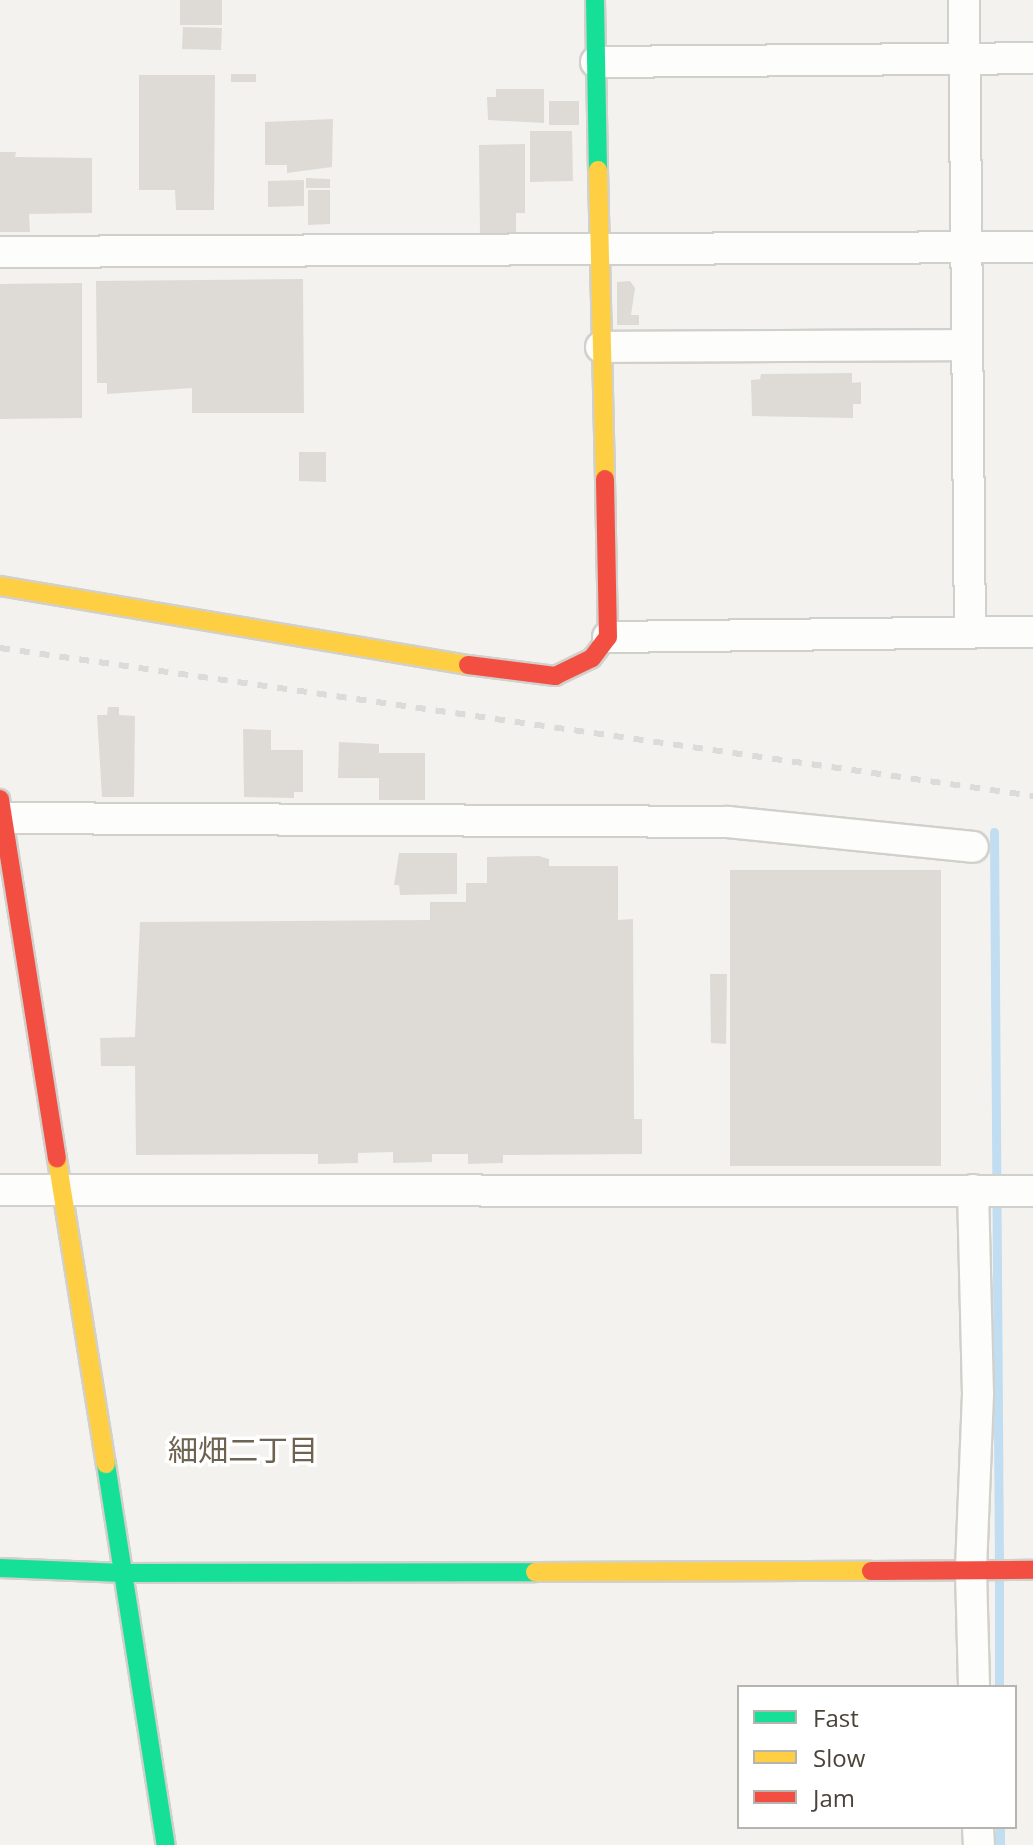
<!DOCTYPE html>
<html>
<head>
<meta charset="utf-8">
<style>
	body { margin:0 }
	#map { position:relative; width:1033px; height:1845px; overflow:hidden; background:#f4f2ee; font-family:"Open Sans","Noto Sans JP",sans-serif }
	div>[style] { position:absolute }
	.stream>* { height:9px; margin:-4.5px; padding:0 4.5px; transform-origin:4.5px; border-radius:4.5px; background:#c0ddf1 }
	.building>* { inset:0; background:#dedbd6 }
	.roads { filter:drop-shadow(2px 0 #d2d0cb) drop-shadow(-2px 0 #d2d0cb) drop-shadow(0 2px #d2d0cb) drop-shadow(0 -2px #d2d0cb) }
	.street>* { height:30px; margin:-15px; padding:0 15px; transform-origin:15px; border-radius:15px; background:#fdfdfc }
	.fast>* { height:18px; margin:-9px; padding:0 9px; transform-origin:9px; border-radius:9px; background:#16e098 }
	.slow>* { height:18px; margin:-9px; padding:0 9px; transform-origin:9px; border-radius:9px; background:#ffcf43 }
	.jam>* { height:18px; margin:-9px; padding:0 9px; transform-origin:9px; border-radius:9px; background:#f24e42 }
	.rail>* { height:6px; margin-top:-3px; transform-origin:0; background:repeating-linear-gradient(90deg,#dbdbda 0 10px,transparent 0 20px) }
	span { translate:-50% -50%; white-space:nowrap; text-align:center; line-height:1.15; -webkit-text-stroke:7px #fff; paint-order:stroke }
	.neighbourhood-label { font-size:30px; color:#6e6250 }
	.legend { position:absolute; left:737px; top:1685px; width:280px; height:144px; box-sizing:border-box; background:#fff; border:2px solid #b7b4b0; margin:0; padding:10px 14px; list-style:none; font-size:24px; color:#4b4439 }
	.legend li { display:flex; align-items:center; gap:16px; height:40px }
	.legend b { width:40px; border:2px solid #b7b4b0 }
</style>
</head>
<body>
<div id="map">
	<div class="stream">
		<i style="left:994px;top:832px;width:728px;rotate:89.61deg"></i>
		<i style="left:999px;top:1582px;width:105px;rotate:90deg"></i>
		<i style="left:1000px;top:1827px;width:18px;rotate:90deg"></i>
	</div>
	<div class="building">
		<i style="clip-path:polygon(180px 0,222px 0,222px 25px,180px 25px)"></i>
		<i style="clip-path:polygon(183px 27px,222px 28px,221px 50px,182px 49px)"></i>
		<i style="clip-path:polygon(231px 74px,256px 74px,256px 82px,231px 82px)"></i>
		<i style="clip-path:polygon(139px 75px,215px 75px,214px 210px,176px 210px,175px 190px,139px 190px)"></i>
		<i style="clip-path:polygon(496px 89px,544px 89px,544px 123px,488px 120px,487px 97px,496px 97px)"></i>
		<i style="clip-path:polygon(549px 101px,579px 101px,579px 125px,549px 125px)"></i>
		<i style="clip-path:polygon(333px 119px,332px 167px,287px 173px,287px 165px,265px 165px,265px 122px)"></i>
		<i style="clip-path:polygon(530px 131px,572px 131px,573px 181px,530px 182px)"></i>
		<i style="clip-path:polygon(525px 144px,525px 213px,516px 213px,516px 236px,480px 236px,479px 145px)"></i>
		<i style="clip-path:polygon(0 152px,16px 152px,15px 157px,92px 158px,92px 213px,29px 214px,30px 232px,0 232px)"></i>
		<i style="clip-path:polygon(306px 178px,330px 179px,330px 188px,306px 188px)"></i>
		<i style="clip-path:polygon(304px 180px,304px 206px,268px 207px,268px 181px)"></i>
		<i style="clip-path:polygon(308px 190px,330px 190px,330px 224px,308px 225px)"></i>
		<i style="clip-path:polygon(303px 279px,304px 413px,192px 413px,192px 388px,107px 394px,107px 383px,97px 383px,96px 281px)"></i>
		<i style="clip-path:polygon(630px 281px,635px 288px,631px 315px,639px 315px,639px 325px,617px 325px,617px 282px)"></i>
		<i style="clip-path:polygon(82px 283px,82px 418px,0 419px,0 284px)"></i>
		<i style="clip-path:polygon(852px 373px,852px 383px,861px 382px,861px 404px,853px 404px,853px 418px,752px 416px,751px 380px,760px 379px,761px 374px)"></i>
		<i style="clip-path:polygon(299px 452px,326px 452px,326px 482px,299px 481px)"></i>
		<i style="clip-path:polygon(108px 707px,119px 707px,119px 715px,135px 716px,134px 797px,102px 797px,97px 715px,107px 715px)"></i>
		<i style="clip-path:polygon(243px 729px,271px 730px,271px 750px,303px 750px,303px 792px,294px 792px,294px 798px,244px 797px)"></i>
		<i style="clip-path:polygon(339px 742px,379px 744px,379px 753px,425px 753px,425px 800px,379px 800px,379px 778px,338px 778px)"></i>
		<i style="clip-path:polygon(399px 853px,457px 853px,457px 894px,400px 895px,399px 885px,394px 885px)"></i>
		<i style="clip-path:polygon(539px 856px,549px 859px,549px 866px,618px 866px,618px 920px,633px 919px,634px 1119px,642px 1119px,642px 1154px,503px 1155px,503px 1163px,468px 1164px,468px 1154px,432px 1154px,432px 1162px,393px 1163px,393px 1152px,358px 1153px,358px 1163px,318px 1164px,318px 1154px,136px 1155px,135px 1066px,101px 1066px,100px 1038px,135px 1037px,140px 922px,430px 920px,430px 902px,466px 902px,466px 883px,487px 883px,487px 857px)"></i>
		<i style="clip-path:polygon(730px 870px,941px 870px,941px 1166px,730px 1166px)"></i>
		<i style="clip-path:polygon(710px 974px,727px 974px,726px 1044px,711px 1043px)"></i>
	</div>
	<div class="roads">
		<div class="street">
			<i style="left:964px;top:0;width:633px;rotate:89.46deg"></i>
			<i style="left:596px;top:62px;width:437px;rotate:-0.5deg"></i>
			<i style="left:0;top:252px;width:1033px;rotate:-0.28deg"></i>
			<i style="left:601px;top:347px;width:365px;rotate:-0.3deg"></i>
			<i style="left:608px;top:637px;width:425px;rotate:-0.7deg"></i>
			<i style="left:0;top:818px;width:728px;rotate:0.31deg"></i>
			<i style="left:728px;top:822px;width:246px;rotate:5.8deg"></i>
			<i style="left:0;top:1190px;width:1033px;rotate:0.06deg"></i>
			<i style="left:973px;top:1190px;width:204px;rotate:88.6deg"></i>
			<i style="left:978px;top:1394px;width:177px;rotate:92.3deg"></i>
			<i style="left:971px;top:1571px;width:116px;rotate:88.5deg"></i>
			<i style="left:978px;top:1827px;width:18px;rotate:87deg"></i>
		</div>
		<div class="fast">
			<i style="left:595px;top:0;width:170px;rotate:89deg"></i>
			<i style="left:106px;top:1464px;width:386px;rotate:81.1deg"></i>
			<i style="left:0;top:1568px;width:123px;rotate:2.3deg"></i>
			<i style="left:123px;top:1573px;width:412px;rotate:-0.1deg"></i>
		</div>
		<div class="slow">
			<i style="left:598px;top:170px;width:309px;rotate:88.7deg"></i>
			<i style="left:0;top:586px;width:475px;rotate:9.6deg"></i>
			<i style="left:57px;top:1159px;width:309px;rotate:80.9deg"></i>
			<i style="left:535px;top:1572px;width:336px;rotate:-0.2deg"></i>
		</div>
		<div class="jam">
			<i style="left:468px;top:665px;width:88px;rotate:7.2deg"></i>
			<i style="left:555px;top:676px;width:41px;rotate:-25.9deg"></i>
			<i style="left:592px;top:658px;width:26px;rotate:-53deg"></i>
			<i style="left:608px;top:637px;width:158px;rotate:-91.1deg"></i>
			<i style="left:0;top:799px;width:364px;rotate:81deg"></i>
			<i style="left:871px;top:1571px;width:162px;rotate:-0.4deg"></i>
		</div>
	</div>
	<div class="rail">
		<i style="left:0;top:648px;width:1044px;rotate:8.15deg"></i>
	</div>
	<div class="neighbourhood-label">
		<span style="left:243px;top:1450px">細畑二丁目</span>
	</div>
	<ul class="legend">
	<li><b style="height:10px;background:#16e098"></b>Fast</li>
	<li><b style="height:10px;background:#ffcf43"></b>Slow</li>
	<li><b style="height:10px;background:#f24e42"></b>Jam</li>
	</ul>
</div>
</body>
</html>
